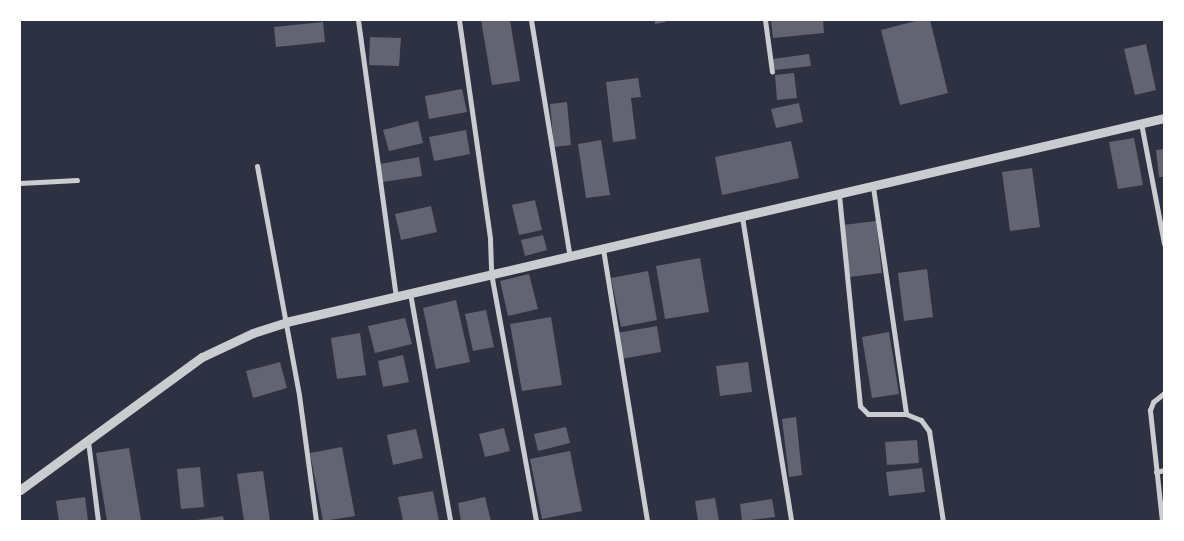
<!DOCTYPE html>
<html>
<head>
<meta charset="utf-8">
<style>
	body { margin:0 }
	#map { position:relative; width:1184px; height:541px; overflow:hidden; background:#2d3142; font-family:"Open Sans",sans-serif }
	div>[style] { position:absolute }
	.building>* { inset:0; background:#626471 }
	.minor>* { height:5px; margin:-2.5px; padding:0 2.5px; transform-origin:2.5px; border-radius:2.5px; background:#caccd0 }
	.tertiary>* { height:9px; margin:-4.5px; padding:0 4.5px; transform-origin:4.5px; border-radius:4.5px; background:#caccd0 }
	span { translate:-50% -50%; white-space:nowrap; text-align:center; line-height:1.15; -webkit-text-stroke:4px #fff; paint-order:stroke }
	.frame { position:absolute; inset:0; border:21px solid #fff; pointer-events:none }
</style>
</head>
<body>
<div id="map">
	<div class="building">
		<i style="clip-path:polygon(481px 20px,510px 20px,520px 81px,492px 85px)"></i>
		<i style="clip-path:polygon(654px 20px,666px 20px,666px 22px,655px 24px)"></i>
		<i style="clip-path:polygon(783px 20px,823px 20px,824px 33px,773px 38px,771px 21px)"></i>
		<i style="clip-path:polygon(919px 20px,930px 20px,948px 93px,900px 105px,881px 30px)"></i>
		<i style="clip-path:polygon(323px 22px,325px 42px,276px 47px,274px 27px)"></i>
		<i style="clip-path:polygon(370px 37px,401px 38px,399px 66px,369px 65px)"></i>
		<i style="clip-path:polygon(1146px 44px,1156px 90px,1135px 95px,1124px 49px)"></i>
		<i style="clip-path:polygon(809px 54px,811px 66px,775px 70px,773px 59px)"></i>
		<i style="clip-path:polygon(794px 73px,797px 98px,777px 100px,775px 75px)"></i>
		<i style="clip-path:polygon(638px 78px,641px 97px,631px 98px,636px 139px,613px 142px,606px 82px)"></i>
		<i style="clip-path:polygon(462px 89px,467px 112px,429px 119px,425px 96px)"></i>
		<i style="clip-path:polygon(567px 102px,571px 145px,554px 147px,550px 104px)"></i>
		<i style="clip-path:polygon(799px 103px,803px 122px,776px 128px,771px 109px)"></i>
		<i style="clip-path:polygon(418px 121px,423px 143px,389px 151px,383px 130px)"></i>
		<i style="clip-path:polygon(466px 130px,470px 154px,434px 161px,429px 137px)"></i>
		<i style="clip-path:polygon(1134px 138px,1143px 185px,1118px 189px,1109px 142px)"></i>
		<i style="clip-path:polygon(601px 140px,610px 195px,586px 198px,578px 144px)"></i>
		<i style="clip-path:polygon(791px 141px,799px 178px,722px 195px,715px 157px)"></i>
		<i style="clip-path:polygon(1164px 149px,1164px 177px,1159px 177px,1156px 150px)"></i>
		<i style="clip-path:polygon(419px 157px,422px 176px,383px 182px,380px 164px)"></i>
		<i style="clip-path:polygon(1032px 168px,1040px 227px,1010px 231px,1002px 172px)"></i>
		<i style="clip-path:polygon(535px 200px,542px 230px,519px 235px,512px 205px)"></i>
		<i style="clip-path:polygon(431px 206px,437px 232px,401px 240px,395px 214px)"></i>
		<i style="clip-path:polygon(876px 221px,882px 273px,850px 277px,843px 225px)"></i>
		<i style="clip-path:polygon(543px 235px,547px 250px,525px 256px,521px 240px)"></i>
		<i style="clip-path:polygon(700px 258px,709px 312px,665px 319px,656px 266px)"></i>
		<i style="clip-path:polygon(927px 269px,933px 317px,904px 321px,898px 273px)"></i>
		<i style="clip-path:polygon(648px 271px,657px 320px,621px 327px,611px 278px)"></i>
		<i style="clip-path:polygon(529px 274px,538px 309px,508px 316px,500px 281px)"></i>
		<i style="clip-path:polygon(456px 300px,470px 362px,436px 369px,423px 308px)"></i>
		<i style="clip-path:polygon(486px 310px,494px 347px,473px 351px,465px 314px)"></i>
		<i style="clip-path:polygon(551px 317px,562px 385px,522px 391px,510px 324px)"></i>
		<i style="clip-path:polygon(405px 318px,412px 344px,375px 353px,368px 326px)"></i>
		<i style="clip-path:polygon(657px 326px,661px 352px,621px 359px,617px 333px)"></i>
		<i style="clip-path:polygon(889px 332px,899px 394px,872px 398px,862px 337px)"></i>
		<i style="clip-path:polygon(360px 333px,366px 375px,337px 379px,331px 338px)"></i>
		<i style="clip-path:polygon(403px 355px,409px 382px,383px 387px,378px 361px)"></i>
		<i style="clip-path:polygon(280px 362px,287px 388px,253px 398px,246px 371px)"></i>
		<i style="clip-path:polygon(748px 362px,752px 392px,720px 396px,716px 366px)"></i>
		<i style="clip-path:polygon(796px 417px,802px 475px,789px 477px,782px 419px)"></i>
		<i style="clip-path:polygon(566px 427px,570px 443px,538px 451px,534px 434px)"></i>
		<i style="clip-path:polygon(504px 428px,510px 451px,485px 457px,479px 434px)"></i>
		<i style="clip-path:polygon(416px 429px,423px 458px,393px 465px,387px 435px)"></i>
		<i style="clip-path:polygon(917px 440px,919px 463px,887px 465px,885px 442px)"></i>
		<i style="clip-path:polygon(342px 447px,355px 516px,323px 521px,310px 453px)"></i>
		<i style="clip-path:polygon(129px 448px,141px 520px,107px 521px,96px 453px)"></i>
		<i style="clip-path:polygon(570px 451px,582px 511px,542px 519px,530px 459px)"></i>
		<i style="clip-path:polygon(200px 467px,204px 507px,181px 509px,177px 469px)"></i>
		<i style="clip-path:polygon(922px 468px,925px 492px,889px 496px,886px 472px)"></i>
		<i style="clip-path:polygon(263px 471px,270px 521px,244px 521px,237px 474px)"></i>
		<i style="clip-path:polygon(433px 491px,439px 521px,403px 521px,398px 497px)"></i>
		<i style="clip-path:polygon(85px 497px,88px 521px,59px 521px,56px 501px)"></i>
		<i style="clip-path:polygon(485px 497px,491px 521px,461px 521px,458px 503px)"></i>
		<i style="clip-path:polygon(715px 498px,719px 521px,698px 521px,695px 501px)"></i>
		<i style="clip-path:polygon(772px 499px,775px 517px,742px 521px,740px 504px)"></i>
		<i style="clip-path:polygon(223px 516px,224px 521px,197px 521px,197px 520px)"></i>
	</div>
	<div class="minor">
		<i style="left:358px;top:20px;width:279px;rotate:82.2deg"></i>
		<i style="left:459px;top:20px;width:221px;rotate:81.9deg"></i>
		<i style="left:490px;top:239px;width:34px;rotate:88deg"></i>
		<i style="left:491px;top:273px;width:252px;rotate:79.7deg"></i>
		<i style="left:531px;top:20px;width:240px;rotate:80.7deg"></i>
		<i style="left:765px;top:20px;width:52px;rotate:82.3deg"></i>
		<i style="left:1141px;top:123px;width:123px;rotate:79.2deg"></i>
		<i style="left:257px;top:166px;width:233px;rotate:79.6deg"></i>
		<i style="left:299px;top:395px;width:127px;rotate:82.3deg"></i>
		<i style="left:20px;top:183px;width:57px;rotate:-3deg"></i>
		<i style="left:873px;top:187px;width:229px;rotate:81.7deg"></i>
		<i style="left:839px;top:195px;width:212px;rotate:84.3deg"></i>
		<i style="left:860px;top:406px;width:11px;rotate:45deg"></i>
		<i style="left:868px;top:414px;width:38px"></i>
		<i style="left:906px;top:414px;width:16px;rotate:22deg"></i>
		<i style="left:921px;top:420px;width:14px;rotate:54deg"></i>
		<i style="left:929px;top:431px;width:91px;rotate:81.2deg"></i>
		<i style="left:742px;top:217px;width:308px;rotate:80.8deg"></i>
		<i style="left:603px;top:249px;width:276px;rotate:80.8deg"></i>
		<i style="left:410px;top:293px;width:231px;rotate:80deg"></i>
		<i style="left:88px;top:441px;width:81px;rotate:82.9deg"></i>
		<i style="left:1156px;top:472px;width:8px;rotate:-14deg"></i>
		<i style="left:1162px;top:521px;width:112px;rotate:-96.2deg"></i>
		<i style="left:1150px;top:410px;width:9px;rotate:-69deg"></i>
		<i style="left:1153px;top:402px;width:14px;rotate:-39deg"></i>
	</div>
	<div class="tertiary">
		<i style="left:20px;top:490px;width:225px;rotate:-36.2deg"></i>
		<i style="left:202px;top:357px;width:56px;rotate:-25.2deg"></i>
		<i style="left:253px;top:333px;width:35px;rotate:-18deg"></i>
		<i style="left:286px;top:322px;width:901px;rotate:-13.08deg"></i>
	</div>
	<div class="frame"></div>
</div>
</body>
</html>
